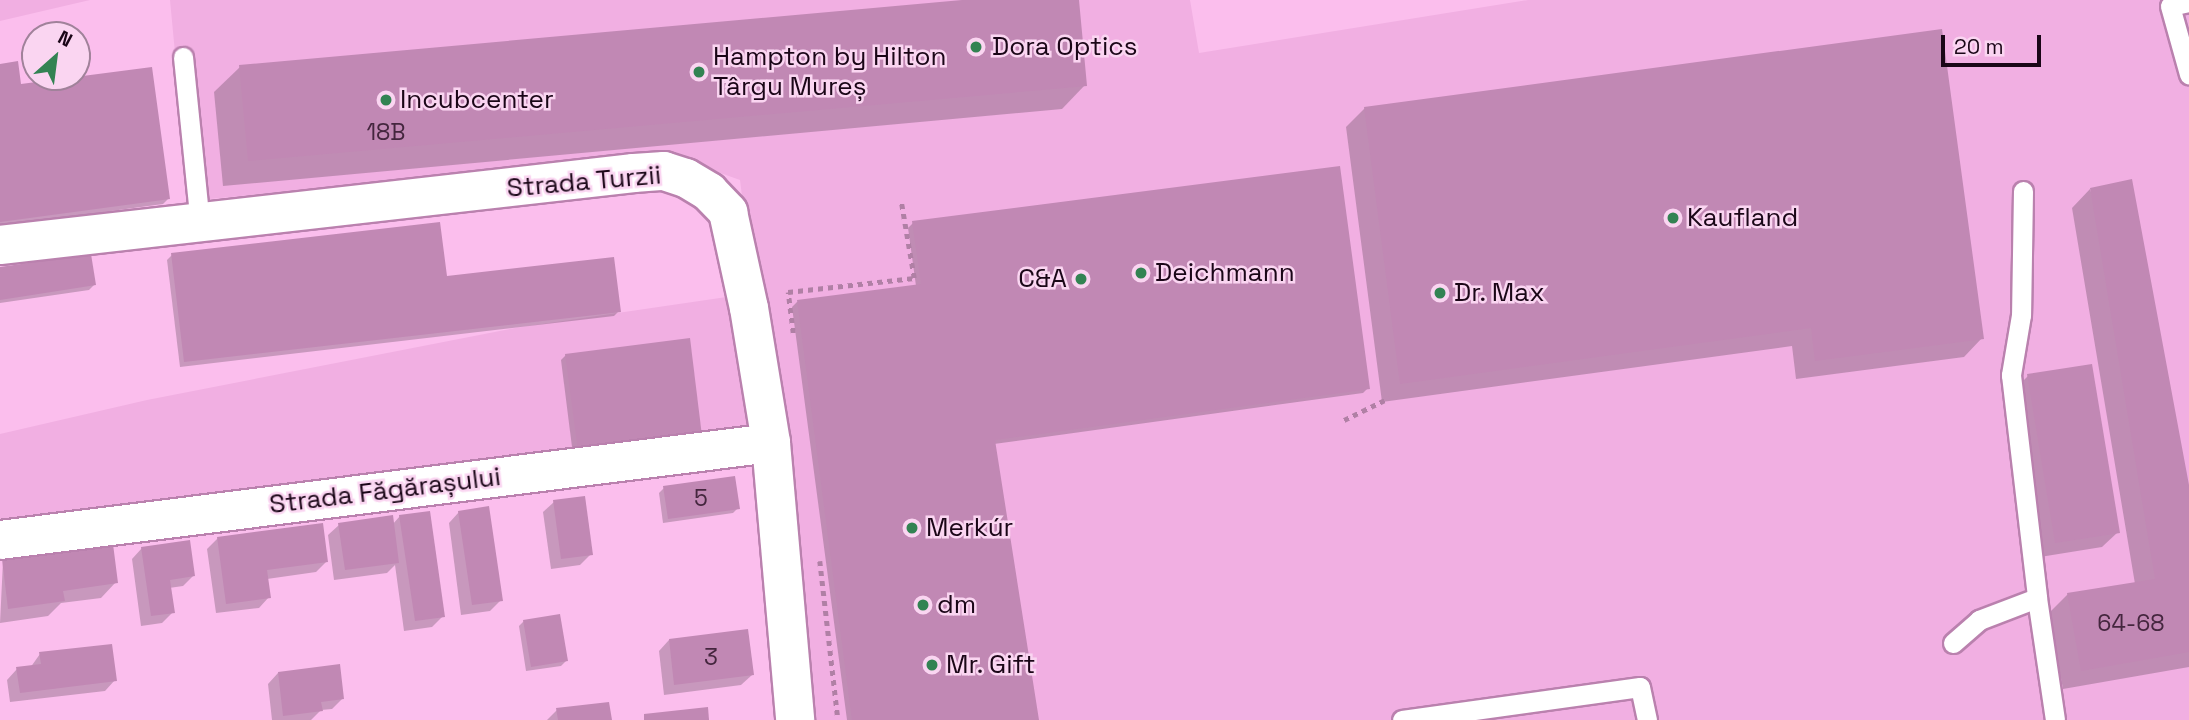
<!DOCTYPE html>
<html>
<head>
<meta charset="utf-8">
<style>
	body { margin:0 }
	#map { position:relative; width:2189px; height:720px; overflow:hidden; background:#fbbeed; font-family:"Space Grotesk",sans-serif }
	div>[style] { position:absolute }
	.built>* { inset:0; background:#f1afe2 }
	.shadow>* { inset:0; background:#0003 }
	.building>* { inset:0; background:#c188b4 }
	.path>* { height:4.5px; margin-top:-2.25px; transform-origin:0; background:repeating-linear-gradient(90deg,#b080a5 0 5px,transparent 0 10px) }
	.roads { filter:drop-shadow(2px 0 #ba81ae) drop-shadow(-2px 0 #ba81ae) drop-shadow(0 2px #ba81ae) drop-shadow(0 -2px #ba81ae) }
	.lane>* { height:19px; margin:-9.5px; padding:0 9.5px; transform-origin:9.5px; border-radius:9.5px; background:#fff }
	.street>* { height:38px; margin:-19px; padding:0 19px; transform-origin:19px; border-radius:19px; background:#fff }
	.dots>* { width:19px; height:19px; translate:-50% -50%; box-sizing:border-box; border:4px solid #fad5f1; border-radius:50% }
	span { translate:-50% -50%; white-space:nowrap; text-align:center; line-height:1.15; -webkit-text-stroke:5px #fad5f1; paint-order:stroke }
	.number-label { font-size:23px; color:#44263e }
	.number-label span { -webkit-text-stroke-width:0 }
	.poi-label { font-size:26px; color:#1a0617 }
	.left { translate:0 -50%; text-align:left }
	.right { translate:-100% -50%; text-align:right }
	.street-label { font-size:26px; color:#1a0617 }
	.north { position:absolute; left:21px; top:21px; width:70px; height:70px; box-sizing:border-box; background:#fad5f1; border:2px solid #a0829a; border-radius:50%; rotate:28deg; font-size:19px; font-weight:700; line-height:28px; text-align:center; color:#1a0617 }
	.north::after { content:''; display:block; margin:auto; width:24px; height:32px; background:#338353; clip-path:polygon(50% 0,100% 100%,50% 72%,0 100%) }
	.scale { position:absolute; left:1941px; top:35px; width:100px; height:32px; box-sizing:border-box; border:4px solid #1a0617; border-top:0; padding-left:9px; font-size:21px; line-height:24px; white-space:nowrap; color:#1a0617; -webkit-text-stroke:5px #fad5f1; paint-order:stroke }
</style>
</head>
<body>
<div id="map">
	<div class="built">
		<i style="clip-path:polygon(0 0,90px 0,0 21px)"></i>
		<i style="clip-path:polygon(170px 0,1190px 0,1199px 53px,1528px 0,2189px 0,2189px 720px,810px 720px,772px 433px,0 526px,0 434px,147px 400px,515px 328px,754px 293px,740px 180px,670px 155px,189px 201px)"></i>
	</div>
	<div class="shadow">
		<i style="clip-path:polygon(982px 0,1077px 0,1085px 85px,1062px 109px,223px 186px,214px 92px,240px 67px)"></i>
		<i style="clip-path:polygon(0 65px,20px 86px,168px 199px,163px 204px,0 226px)"></i>
		<i style="clip-path:polygon(1365px 108px,1982px 338px,1964px 357px,1796px 379px,1792px 346px,1382px 402px,1346px 127px)"></i>
		<i style="clip-path:polygon(2090px 189px,2189px 499px,2189px 667px,2063px 689px,2049px 613px,2068px 594px,2135px 584px,2072px 208px)"></i>
		<i style="clip-path:polygon(913px 223px,1368px 388px,1363px 393px,994px 444px,1037px 720px,847px 720px,792px 307px,797px 302px,916px 286px,908px 228px)"></i>
		<i style="clip-path:polygon(172px 255px,445px 278px,619px 311px,614px 316px,180px 367px,167px 260px)"></i>
		<i style="clip-path:polygon(0 269px,94px 285px,89px 290px,0 303px)"></i>
		<i style="clip-path:polygon(688px 340px,573px 455px,561px 360px,566px 355px)"></i>
		<i style="clip-path:polygon(2028px 376px,2118px 532px,2102px 547px,2040px 557px,2013px 391px)"></i>
		<i style="clip-path:polygon(664px 488px,738px 508px,733px 513px,663px 523px,659px 493px)"></i>
		<i style="clip-path:polygon(554px 502px,591px 554px,580px 565px,551px 569px,543px 512px)"></i>
		<i style="clip-path:polygon(459px 512px,501px 600px,490px 611px,461px 615px,449px 523px)"></i>
		<i style="clip-path:polygon(400px 516px,443px 616px,432px 627px,404px 631px,395px 565px,387px 573px,334px 580px,328px 535px,339px 525px,392px 525px)"></i>
		<i style="clip-path:polygon(218px 538px,326px 562px,316px 572px,267px 579px,269px 597px,259px 608px,216px 613px,207px 549px)"></i>
		<i style="clip-path:polygon(142px 548px,193px 576px,183px 586px,169px 588px,173px 612px,162px 623px,141px 626px,132px 559px)"></i>
		<i style="clip-path:polygon(3px 561px,116px 582px,101px 598px,61px 603px,48px 616px,0 623px)"></i>
		<i style="clip-path:polygon(524px 621px,566px 661px,561px 666px,526px 671px,519px 626px)"></i>
		<i style="clip-path:polygon(669px 640px,752px 675px,741px 685px,664px 695px,659px 651px)"></i>
		<i style="clip-path:polygon(40px 654px,115px 680px,105px 691px,10px 702px,7px 680px,17px 669px,30px 668px)"></i>
		<i style="clip-path:polygon(278px 673px,343px 698px,332px 709px,321px 710px,311px 720px,272px 720px,268px 684px)"></i>
		<i style="clip-path:polygon(557px 710px,610px 720px,547px 720px)"></i>
	</div>
	<div class="building">
		<i style="clip-path:polygon(962px 0,1079px 0,1087px 86px,248px 161px,239px 65px)"></i>
		<i style="clip-path:polygon(1942px 29px,1984px 339px,1815px 361px,1811px 328px,1400px 384px,1364px 107px)"></i>
		<i style="clip-path:polygon(18px 61px,21px 84px,152px 67px,170px 199px,0 222px,0 64px)"></i>
		<i style="clip-path:polygon(1340px 166px,1370px 389px,995px 440px,1039px 720px,852px 720px,797px 300px,921px 284px,912px 221px)"></i>
		<i style="clip-path:polygon(2132px 179px,2189px 485px,2189px 652px,2081px 671px,2067px 593px,2155px 579px,2090px 188px)"></i>
		<i style="clip-path:polygon(440px 222px,447px 276px,614px 257px,621px 312px,184px 362px,171px 253px)"></i>
		<i style="clip-path:polygon(91px 254px,96px 285px,0 300px,0 267px)"></i>
		<i style="clip-path:polygon(690px 338px,702px 436px,578px 451px,565px 354px)"></i>
		<i style="clip-path:polygon(2092px 364px,2120px 533px,2055px 543px,2027px 374px)"></i>
		<i style="clip-path:polygon(735px 476px,740px 509px,668px 519px,663px 486px)"></i>
		<i style="clip-path:polygon(585px 496px,593px 555px,561px 559px,553px 500px)"></i>
		<i style="clip-path:polygon(489px 506px,503px 601px,472px 605px,458px 511px)"></i>
		<i style="clip-path:polygon(430px 511px,445px 617px,415px 621px,399px 515px)"></i>
		<i style="clip-path:polygon(393px 515px,399px 563px,345px 570px,338px 523px)"></i>
		<i style="clip-path:polygon(323px 523px,328px 562px,267px 570px,271px 598px,226px 604px,217px 537px)"></i>
		<i style="clip-path:polygon(190px 540px,195px 576px,170px 580px,175px 613px,151px 616px,141px 547px)"></i>
		<i style="clip-path:polygon(113px 544px,118px 583px,63px 591px,65px 601px,8px 609px,2px 559px)"></i>
		<i style="clip-path:polygon(560px 614px,568px 661px,531px 667px,523px 620px)"></i>
		<i style="clip-path:polygon(748px 629px,754px 675px,674px 685px,669px 639px)"></i>
		<i style="clip-path:polygon(112px 644px,117px 681px,20px 693px,16px 667px,41px 664px,39px 652px)"></i>
		<i style="clip-path:polygon(340px 664px,344px 699px,321px 702px,323px 711px,283px 716px,278px 672px)"></i>
		<i style="clip-path:polygon(609px 702px,612px 720px,558px 720px,556px 708px)"></i>
		<i style="clip-path:polygon(708px 707px,709px 720px,644px 720px,644px 714px)"></i>
	</div>
	<div class="path">
		<i style="left:793px;top:333px;width:41px;rotate:-97deg"></i>
		<i style="left:788px;top:292px;width:127px;rotate:-6.3deg"></i>
		<i style="left:914px;top:278px;width:78px;rotate:-99.6deg"></i>
		<i style="left:1344px;top:420px;width:50px;rotate:-26.1deg"></i>
		<i style="left:820px;top:561px;width:160px;rotate:83.5deg"></i>
	</div>
	<div class="roads">
		<div class="lane">
			<i style="left:2189px;top:2px;width:19px;rotate:168deg"></i>
			<i style="left:2170px;top:6px;width:71px;rotate:74.4deg"></i>
			<i style="left:183px;top:57px;width:167px;rotate:84.2deg"></i>
			<i style="left:2023px;top:191px;width:124px;rotate:90.9deg"></i>
			<i style="left:2021px;top:315px;width:61px;rotate:99.5deg"></i>
			<i style="left:2011px;top:375px;width:225px;rotate:83.3deg"></i>
			<i style="left:2037px;top:598px;width:123px;rotate:81.6deg"></i>
			<i style="left:1953px;top:643px;width:35px;rotate:-41deg"></i>
			<i style="left:1979px;top:620px;width:62px;rotate:-20.8deg"></i>
			<i style="left:1402px;top:720px;width:240px;rotate:-7.9deg"></i>
			<i style="left:1640px;top:687px;width:34px;rotate:78deg"></i>
		</div>
		<div class="street">
			<i style="left:0;top:245px;width:638px;rotate:-6.48deg"></i>
			<i style="left:634px;top:173px;width:30px;rotate:-4deg"></i>
			<i style="left:664px;top:171px;width:23px;rotate:18deg"></i>
			<i style="left:686px;top:178px;width:27px;rotate:31deg"></i>
			<i style="left:709px;top:192px;width:28px;rotate:46deg"></i>
			<i style="left:728px;top:212px;width:98px;rotate:77.7deg"></i>
			<i style="left:749px;top:308px;width:137px;rotate:80.7deg"></i>
			<i style="left:771px;top:443px;width:278px;rotate:85deg"></i>
			<i style="left:0;top:540px;width:777px;rotate:-7.17deg"></i>
		</div>
	</div>
	<div class="dots">
		<i style="left:976px;top:47px;background:#338353"></i>
		<i style="left:699px;top:72px;background:#338353"></i>
		<i style="left:386px;top:100px;background:#338353"></i>
		<i style="left:1673px;top:218px;background:#338353"></i>
		<i style="left:1141px;top:273px;background:#338353"></i>
		<i style="left:1081px;top:279px;background:#338353"></i>
		<i style="left:1440px;top:293px;background:#338353"></i>
		<i style="left:912px;top:528px;background:#338353"></i>
		<i style="left:923px;top:605px;background:#338353"></i>
		<i style="left:932px;top:665px;background:#338353"></i>
	</div>
	<div class="number-label">
		<span style="left:386px;top:132px">18B</span>
		<span style="left:701px;top:498px">5</span>
		<span style="left:2131px;top:623px">64-68</span>
		<span style="left:711px;top:657px">3</span>
	</div>
	<div class="poi-label">
		<span class="left" style="left:992px;top:47px">Dora Optics</span>
		<span class="left" style="left:713px;top:72px">Hampton by Hilton<br>Târgu Mureș</span>
		<span class="left" style="left:400px;top:100px">Incubcenter</span>
		<span class="left" style="left:1687px;top:218px">Kaufland</span>
		<span class="left" style="left:1155px;top:273px">Deichmann</span>
		<span class="right" style="left:1067px;top:279px">C&amp;A</span>
		<span class="left" style="left:1454px;top:293px">Dr. Max</span>
		<span class="left" style="left:926px;top:528px">Merkúr</span>
		<span class="left" style="left:937px;top:605px">dm</span>
		<span class="left" style="left:946px;top:665px">Mr. Gift</span>
	</div>
	<div class="street-label">
		<span style="left:584px;top:182px;rotate:-5deg">Strada Turzii</span>
		<span style="left:385px;top:491px;rotate:-7deg">Strada Făgărașului</span>
	</div>
	<div class="north">N</div>
	<div class="scale">20 m</div>
</div>
</body>
</html>
